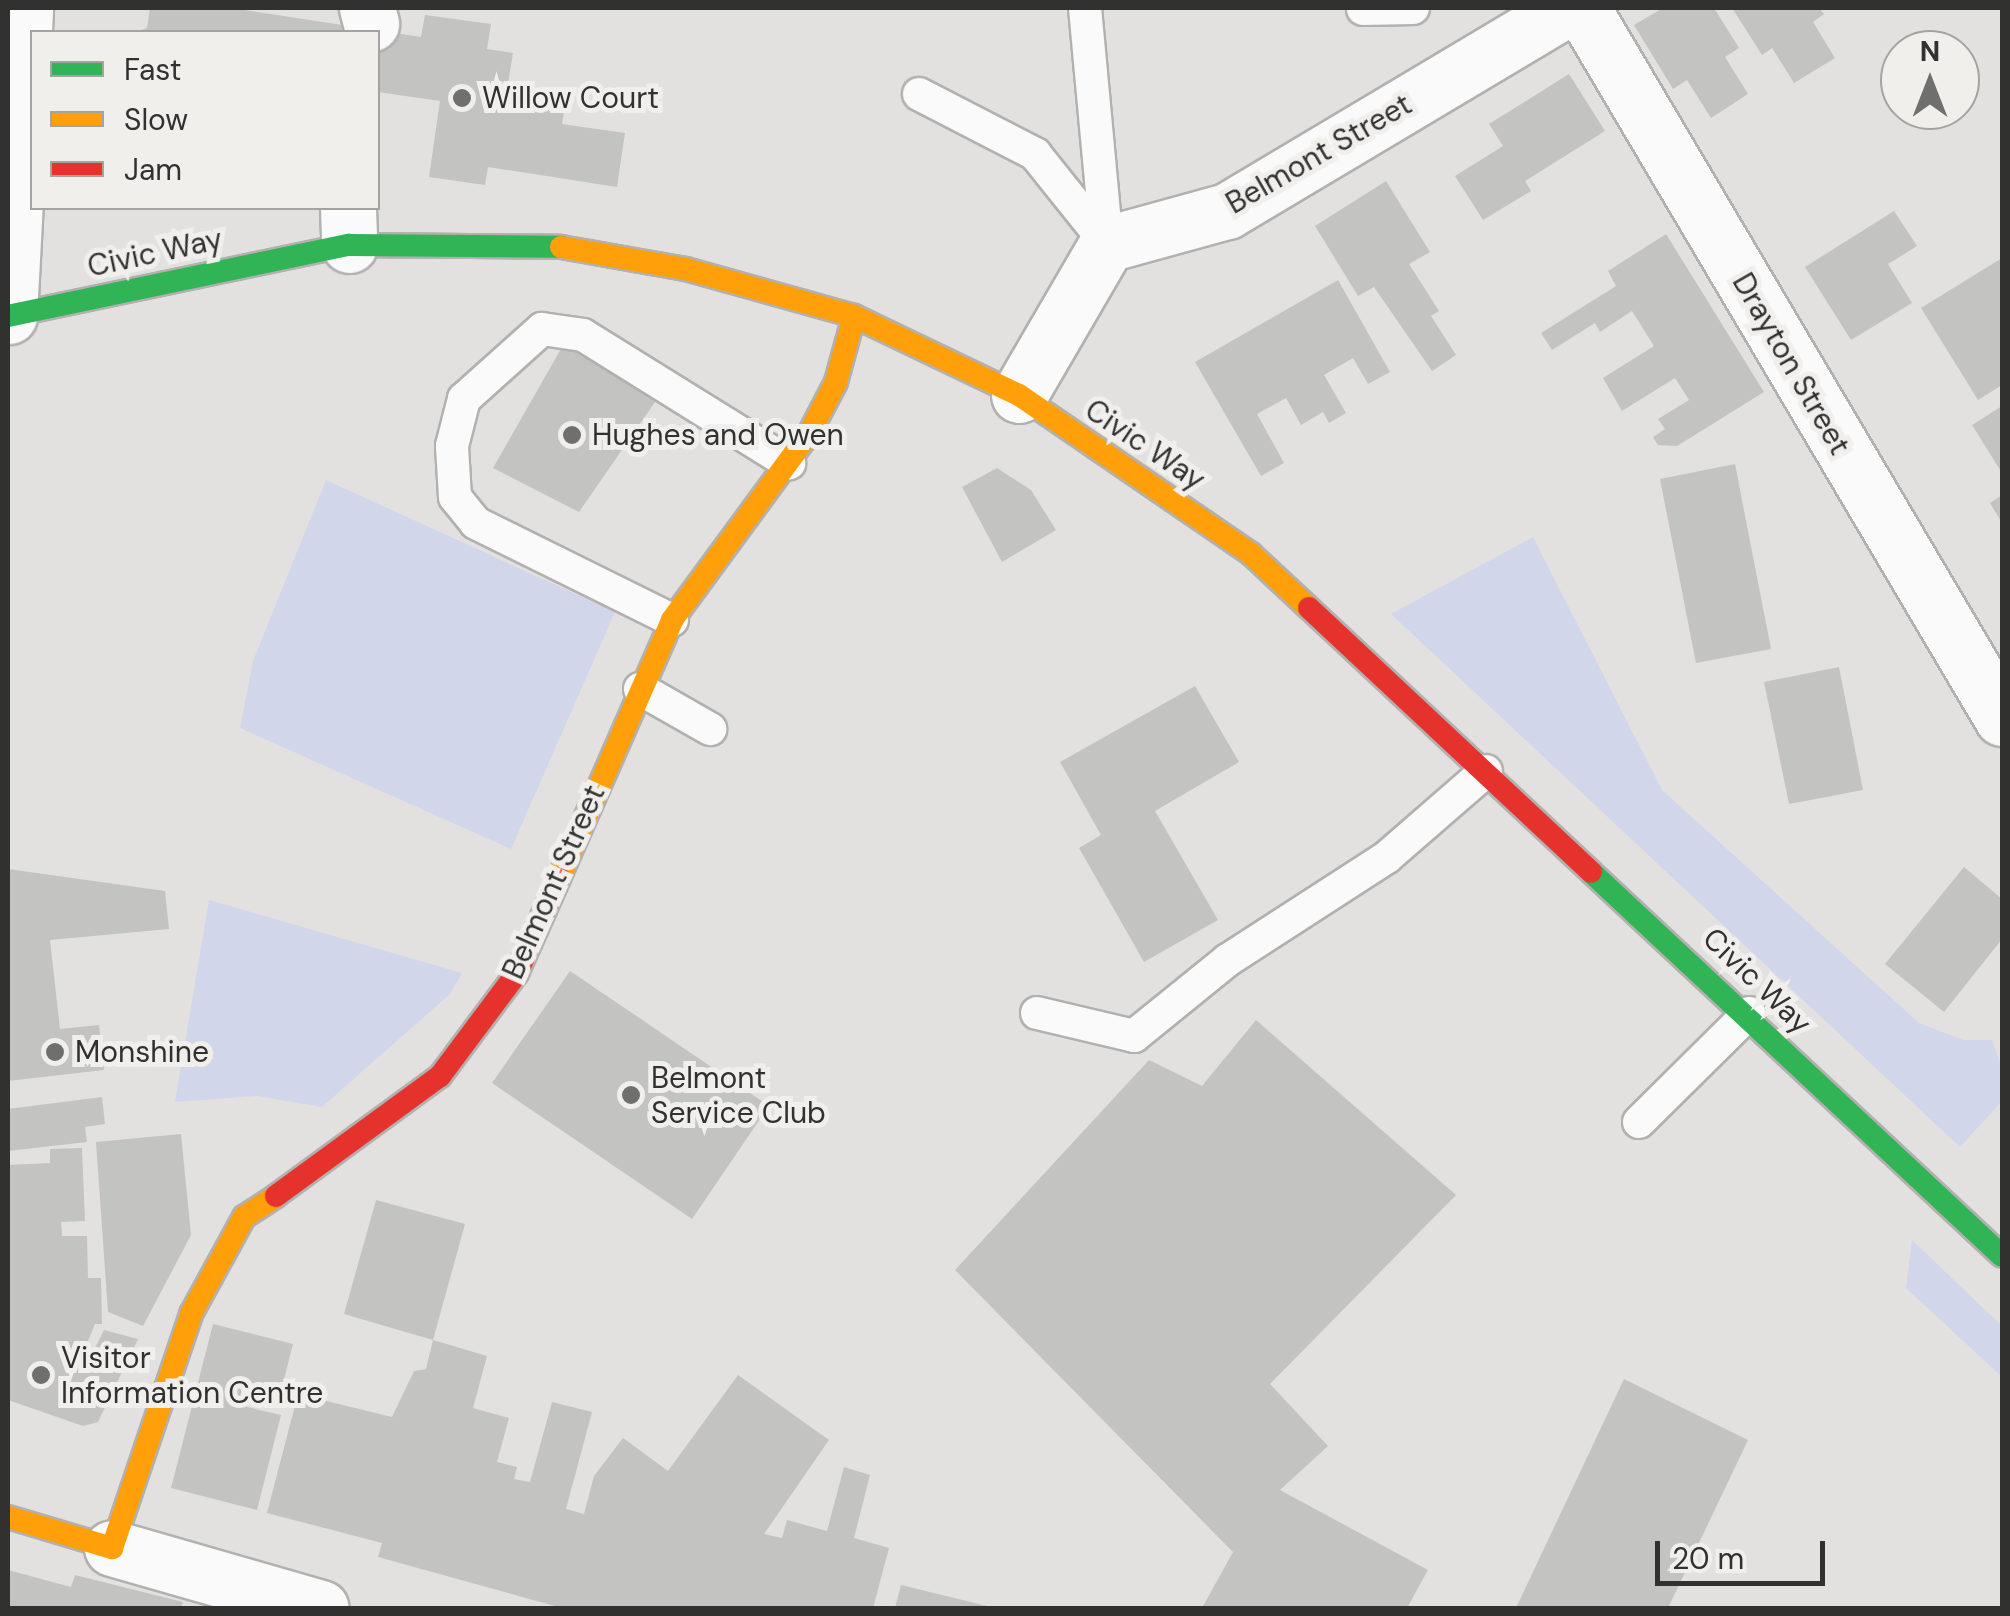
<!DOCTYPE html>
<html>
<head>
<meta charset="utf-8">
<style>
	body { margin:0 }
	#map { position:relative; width:2010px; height:1616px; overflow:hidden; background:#e2e1df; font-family:"DM Sans",sans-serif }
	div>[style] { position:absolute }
	.green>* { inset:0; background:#d2d6ea }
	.building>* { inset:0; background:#c3c3c1 }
	.roads { filter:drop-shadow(2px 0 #b2b1af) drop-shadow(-2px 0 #b2b1af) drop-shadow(0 2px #b2b1af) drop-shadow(0 -2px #b2b1af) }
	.lane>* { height:32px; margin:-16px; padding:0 16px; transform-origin:16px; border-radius:16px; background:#fbfafa }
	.street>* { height:55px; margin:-27.5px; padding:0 27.5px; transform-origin:27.5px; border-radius:27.5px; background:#fbfafa }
	.fast>* { height:22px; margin:-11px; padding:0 11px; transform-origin:11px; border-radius:11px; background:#30b455 }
	.slow>* { height:22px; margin:-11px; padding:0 11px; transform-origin:11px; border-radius:11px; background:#ff9f0a }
	.jam>* { height:22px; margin:-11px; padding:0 11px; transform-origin:11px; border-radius:11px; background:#e5322d }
	.dots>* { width:28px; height:28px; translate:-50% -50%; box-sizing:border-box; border:5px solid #f0efeb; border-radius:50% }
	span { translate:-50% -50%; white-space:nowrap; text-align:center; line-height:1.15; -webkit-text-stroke:10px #f0efeb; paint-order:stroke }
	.poi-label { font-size:30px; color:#313130 }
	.left { translate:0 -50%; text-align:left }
	.street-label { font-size:30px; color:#313130 }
	.frame { position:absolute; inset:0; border:10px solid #313130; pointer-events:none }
	.legend { position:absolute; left:30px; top:30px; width:350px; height:180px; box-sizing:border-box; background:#f0efeb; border:2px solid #a4a3a0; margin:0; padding:12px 18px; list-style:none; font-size:30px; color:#313130 }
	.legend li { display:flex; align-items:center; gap:20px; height:50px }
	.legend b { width:50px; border:2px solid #a4a3a0 }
	.north { position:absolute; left:1880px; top:30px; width:100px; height:100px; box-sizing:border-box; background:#f0efeb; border:2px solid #a4a3a0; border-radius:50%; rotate:0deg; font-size:28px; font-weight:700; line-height:40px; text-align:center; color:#313130 }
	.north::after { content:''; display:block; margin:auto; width:35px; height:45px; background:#6f6f6d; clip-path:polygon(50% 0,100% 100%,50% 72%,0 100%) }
	.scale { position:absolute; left:1655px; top:1541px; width:170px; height:45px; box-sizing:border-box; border:5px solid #313130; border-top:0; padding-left:12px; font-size:30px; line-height:35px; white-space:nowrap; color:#313130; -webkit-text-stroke:8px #f0efeb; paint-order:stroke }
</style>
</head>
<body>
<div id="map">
	<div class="green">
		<i style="clip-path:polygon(326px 480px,615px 612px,511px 849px,240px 728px,253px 661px)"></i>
		<i style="clip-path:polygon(1533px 537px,1662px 790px,1919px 1023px,1963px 1040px,1992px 1040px,2002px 1068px,2002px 1101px,1960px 1147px,1391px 614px)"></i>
		<i style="clip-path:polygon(209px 900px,462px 973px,450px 994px,322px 1107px,257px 1096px,175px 1102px)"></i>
		<i style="clip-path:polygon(1912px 1240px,2002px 1326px,2002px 1377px,1906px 1288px)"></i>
	</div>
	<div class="building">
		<i style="clip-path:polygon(150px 8px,232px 8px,421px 37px,425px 15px,491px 24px,487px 49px,513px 53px,504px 108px,528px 111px,532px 90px,567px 94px,562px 124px,625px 133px,617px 187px,488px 167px,485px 185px,429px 177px,440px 101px,378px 92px,378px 32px,137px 32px,147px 28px)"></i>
		<i style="clip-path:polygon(1663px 8px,1714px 8px,1739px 48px,1725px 57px,1748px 94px,1711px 118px,1687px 80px,1673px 89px,1634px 25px)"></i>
		<i style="clip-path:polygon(1732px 8px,1819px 8px,1824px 14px,1813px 22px,1835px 58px,1794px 83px,1772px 48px,1762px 55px)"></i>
		<i style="clip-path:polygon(1569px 74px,1605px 131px,1525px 181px,1531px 191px,1483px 220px,1455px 176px,1503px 146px,1489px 124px)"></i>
		<i style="clip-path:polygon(1386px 181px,1430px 252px,1409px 264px,1439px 311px,1431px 316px,1456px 355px,1432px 371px,1374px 287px,1358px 296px,1315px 226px)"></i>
		<i style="clip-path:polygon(1894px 211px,1917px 246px,1888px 264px,1912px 303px,1851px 340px,1805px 267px)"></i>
		<i style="clip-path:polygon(1666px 234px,1764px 392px,1677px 446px,1658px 445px,1653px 437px,1665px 429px,1658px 419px,1689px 400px,1675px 378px,1622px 411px,1603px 378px,1654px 346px,1632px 311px,1600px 332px,1595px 323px,1552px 350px,1541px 333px,1616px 286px,1608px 271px)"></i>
		<i style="clip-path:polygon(2002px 258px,2002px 385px,1978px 400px,1921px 308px)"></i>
		<i style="clip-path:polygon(1338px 280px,1390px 372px,1368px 384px,1353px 358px,1324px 375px,1346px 413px,1329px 423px,1323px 412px,1301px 425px,1286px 398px,1257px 414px,1284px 463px,1261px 476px,1195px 362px)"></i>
		<i style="clip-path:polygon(566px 340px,662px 392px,579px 512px,493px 468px)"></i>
		<i style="clip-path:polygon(2002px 406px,2002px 473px,1972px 425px)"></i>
		<i style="clip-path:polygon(1735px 464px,1771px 649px,1696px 663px,1660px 479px)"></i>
		<i style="clip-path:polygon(997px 468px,1031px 490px,1056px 530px,1002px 562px,962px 487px)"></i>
		<i style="clip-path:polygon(2002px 495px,2002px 523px,1990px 503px)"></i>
		<i style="clip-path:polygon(1839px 667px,1863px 790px,1789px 804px,1764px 682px)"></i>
		<i style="clip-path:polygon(1195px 686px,1239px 762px,1155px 811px,1218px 920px,1144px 962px,1079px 848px,1101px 835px,1060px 762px)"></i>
		<i style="clip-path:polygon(1964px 867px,2002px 899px,2002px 939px,1944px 1012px,1885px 964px)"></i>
		<i style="clip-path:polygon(8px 869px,165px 891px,169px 929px,50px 940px,60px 1029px,99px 1025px,104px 1070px,8px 1081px)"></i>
		<i style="clip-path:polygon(570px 971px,769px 1106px,692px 1219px,492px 1083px)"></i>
		<i style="clip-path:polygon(1256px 1020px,1456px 1195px,1270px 1384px,1328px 1446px,1280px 1490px,1428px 1570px,1407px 1608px,1202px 1608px,1233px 1552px,955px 1270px,1149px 1060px,1202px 1086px)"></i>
		<i style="clip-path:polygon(102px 1097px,105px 1124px,85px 1127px,87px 1142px,8px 1151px,8px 1109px)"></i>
		<i style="clip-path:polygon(181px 1134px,191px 1235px,143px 1326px,108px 1312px,96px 1142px)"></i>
		<i style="clip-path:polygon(82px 1148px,85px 1221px,61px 1222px,62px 1236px,87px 1236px,88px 1278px,101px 1278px,102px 1324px,95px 1324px,84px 1351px,93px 1352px,104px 1330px,138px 1339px,98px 1422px,83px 1426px,8px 1400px,8px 1165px,50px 1163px,50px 1149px)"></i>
		<i style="clip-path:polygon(376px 1200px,465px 1224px,433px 1340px,344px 1314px)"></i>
		<i style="clip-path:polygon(213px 1324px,293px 1344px,279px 1399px,251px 1393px,247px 1407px,281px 1415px,257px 1510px,171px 1488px)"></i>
		<i style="clip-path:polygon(433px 1340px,487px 1356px,473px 1408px,509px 1418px,497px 1462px,517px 1467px,514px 1479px,530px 1482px,552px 1402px,592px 1412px,566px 1509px,584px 1514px,594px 1476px,623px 1438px,668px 1471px,738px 1375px,829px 1440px,764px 1534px,782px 1538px,787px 1520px,827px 1531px,844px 1467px,870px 1475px,854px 1538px,889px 1548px,873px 1608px,562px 1608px,378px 1557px,382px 1543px,267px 1513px,298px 1394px,392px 1417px,414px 1371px,426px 1369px)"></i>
		<i style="clip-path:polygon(1624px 1379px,1748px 1440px,1668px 1608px,1516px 1608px)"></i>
		<i style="clip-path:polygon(8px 1570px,71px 1587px,75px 1575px,183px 1602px,181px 1608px,8px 1608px)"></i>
		<i style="clip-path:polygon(901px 1585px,991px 1607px,990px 1608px,895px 1608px)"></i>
	</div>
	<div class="roads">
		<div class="lane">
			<i style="left:1085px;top:8px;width:237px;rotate:84.7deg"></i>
			<i style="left:1363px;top:9px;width:50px;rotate:-1.1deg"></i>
			<i style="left:919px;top:94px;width:131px;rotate:27.3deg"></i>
			<i style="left:1035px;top:154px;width:115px;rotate:51.3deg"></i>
			<i style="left:672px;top:620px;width:219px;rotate:-153.7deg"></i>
			<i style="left:476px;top:523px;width:33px;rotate:-129deg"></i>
			<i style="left:455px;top:497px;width:51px;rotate:-93.4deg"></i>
			<i style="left:452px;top:446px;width:49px;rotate:-75.7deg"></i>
			<i style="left:464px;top:399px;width:105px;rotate:-41.9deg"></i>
			<i style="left:542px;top:329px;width:41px;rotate:8.3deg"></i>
			<i style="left:583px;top:335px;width:243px;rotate:31.9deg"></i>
			<i style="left:640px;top:689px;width:81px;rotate:29.7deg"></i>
			<i style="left:1037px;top:1013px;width:100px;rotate:13.3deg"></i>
			<i style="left:1134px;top:1036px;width:121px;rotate:-39deg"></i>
			<i style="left:1228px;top:960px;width:189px;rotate:-32.9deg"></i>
			<i style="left:1387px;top:857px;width:131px;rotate:-41deg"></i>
			<i style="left:1639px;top:1122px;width:155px;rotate:-44.7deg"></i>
		</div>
		<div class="street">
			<i style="left:367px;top:8px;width:16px;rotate:75deg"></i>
			<i style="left:1582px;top:8px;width:825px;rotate:59.39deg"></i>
			<i style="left:348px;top:208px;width:37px;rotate:88deg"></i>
			<i style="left:9px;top:316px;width:308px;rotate:-87deg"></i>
			<i style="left:1019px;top:395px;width:175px;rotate:-59.8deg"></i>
			<i style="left:1107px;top:244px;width:124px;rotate:-15.4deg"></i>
			<i style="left:1227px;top:211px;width:396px;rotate:-30.8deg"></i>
			<i style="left:112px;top:1548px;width:217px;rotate:16deg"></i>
		</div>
		<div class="fast">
			<i style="left:8px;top:316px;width:348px;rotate:-11.8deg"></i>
			<i style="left:349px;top:245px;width:212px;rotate:0.5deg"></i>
			<i style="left:1591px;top:872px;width:562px;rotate:43.05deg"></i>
		</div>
		<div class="slow">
			<i style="left:561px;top:247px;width:127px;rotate:10deg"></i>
			<i style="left:686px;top:269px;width:174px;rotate:15.6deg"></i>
			<i style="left:854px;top:316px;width:183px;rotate:25.6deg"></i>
			<i style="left:1019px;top:395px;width:281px;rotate:34.4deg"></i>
			<i style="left:1251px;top:554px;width:79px;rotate:43deg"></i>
			<i style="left:559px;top:878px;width:282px;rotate:-66.3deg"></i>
			<i style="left:672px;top:620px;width:233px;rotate:-53.7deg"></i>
			<i style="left:810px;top:432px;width:56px;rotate:-62.5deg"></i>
			<i style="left:836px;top:382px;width:68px;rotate:-74.7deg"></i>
			<i style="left:8px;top:1517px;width:109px;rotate:16.6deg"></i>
			<i style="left:112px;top:1548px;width:247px;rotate:-71.3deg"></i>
			<i style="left:191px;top:1314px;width:111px;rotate:-61.3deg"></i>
			<i style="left:244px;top:1217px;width:38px;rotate:-33deg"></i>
		</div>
		<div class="jam">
			<i style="left:1309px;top:608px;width:386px;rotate:43.1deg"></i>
			<i style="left:276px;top:1196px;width:203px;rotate:-36.2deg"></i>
			<i style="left:440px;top:1076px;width:129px;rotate:-53.2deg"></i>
			<i style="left:517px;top:973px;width:104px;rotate:-66.1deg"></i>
		</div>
	</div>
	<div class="dots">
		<i style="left:462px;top:98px;background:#6f6f6d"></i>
		<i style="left:572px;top:435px;background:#6f6f6d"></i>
		<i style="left:55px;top:1052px;background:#6f6f6d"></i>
		<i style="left:631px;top:1095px;background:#6f6f6d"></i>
		<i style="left:41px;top:1375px;background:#6f6f6d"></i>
	</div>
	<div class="poi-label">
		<span class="left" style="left:482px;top:98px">Willow Court</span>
		<span class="left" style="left:592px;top:435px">Hughes and Owen</span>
		<span class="left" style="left:75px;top:1052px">Monshine</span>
		<span class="left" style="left:651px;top:1095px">Belmont<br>Service Club</span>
		<span class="left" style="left:61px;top:1375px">Visitor<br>Information Centre</span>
	</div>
	<div class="street-label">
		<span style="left:1319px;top:154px;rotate:-30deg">Belmont Street</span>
		<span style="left:155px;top:253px;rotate:-12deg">Civic Way</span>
		<span style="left:1791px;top:364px;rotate:60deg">Drayton Street</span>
		<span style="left:1145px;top:445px;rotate:34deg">Civic Way</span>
		<span style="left:554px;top:882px;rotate:-66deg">Belmont Street</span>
		<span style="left:1757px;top:981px;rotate:44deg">Civic Way</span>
	</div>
	<div class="frame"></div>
	<ul class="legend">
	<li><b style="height:12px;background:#30b455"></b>Fast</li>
	<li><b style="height:12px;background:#ff9f0a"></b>Slow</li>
	<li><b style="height:12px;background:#e5322d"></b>Jam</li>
	</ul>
	<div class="north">N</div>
	<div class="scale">20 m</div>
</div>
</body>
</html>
